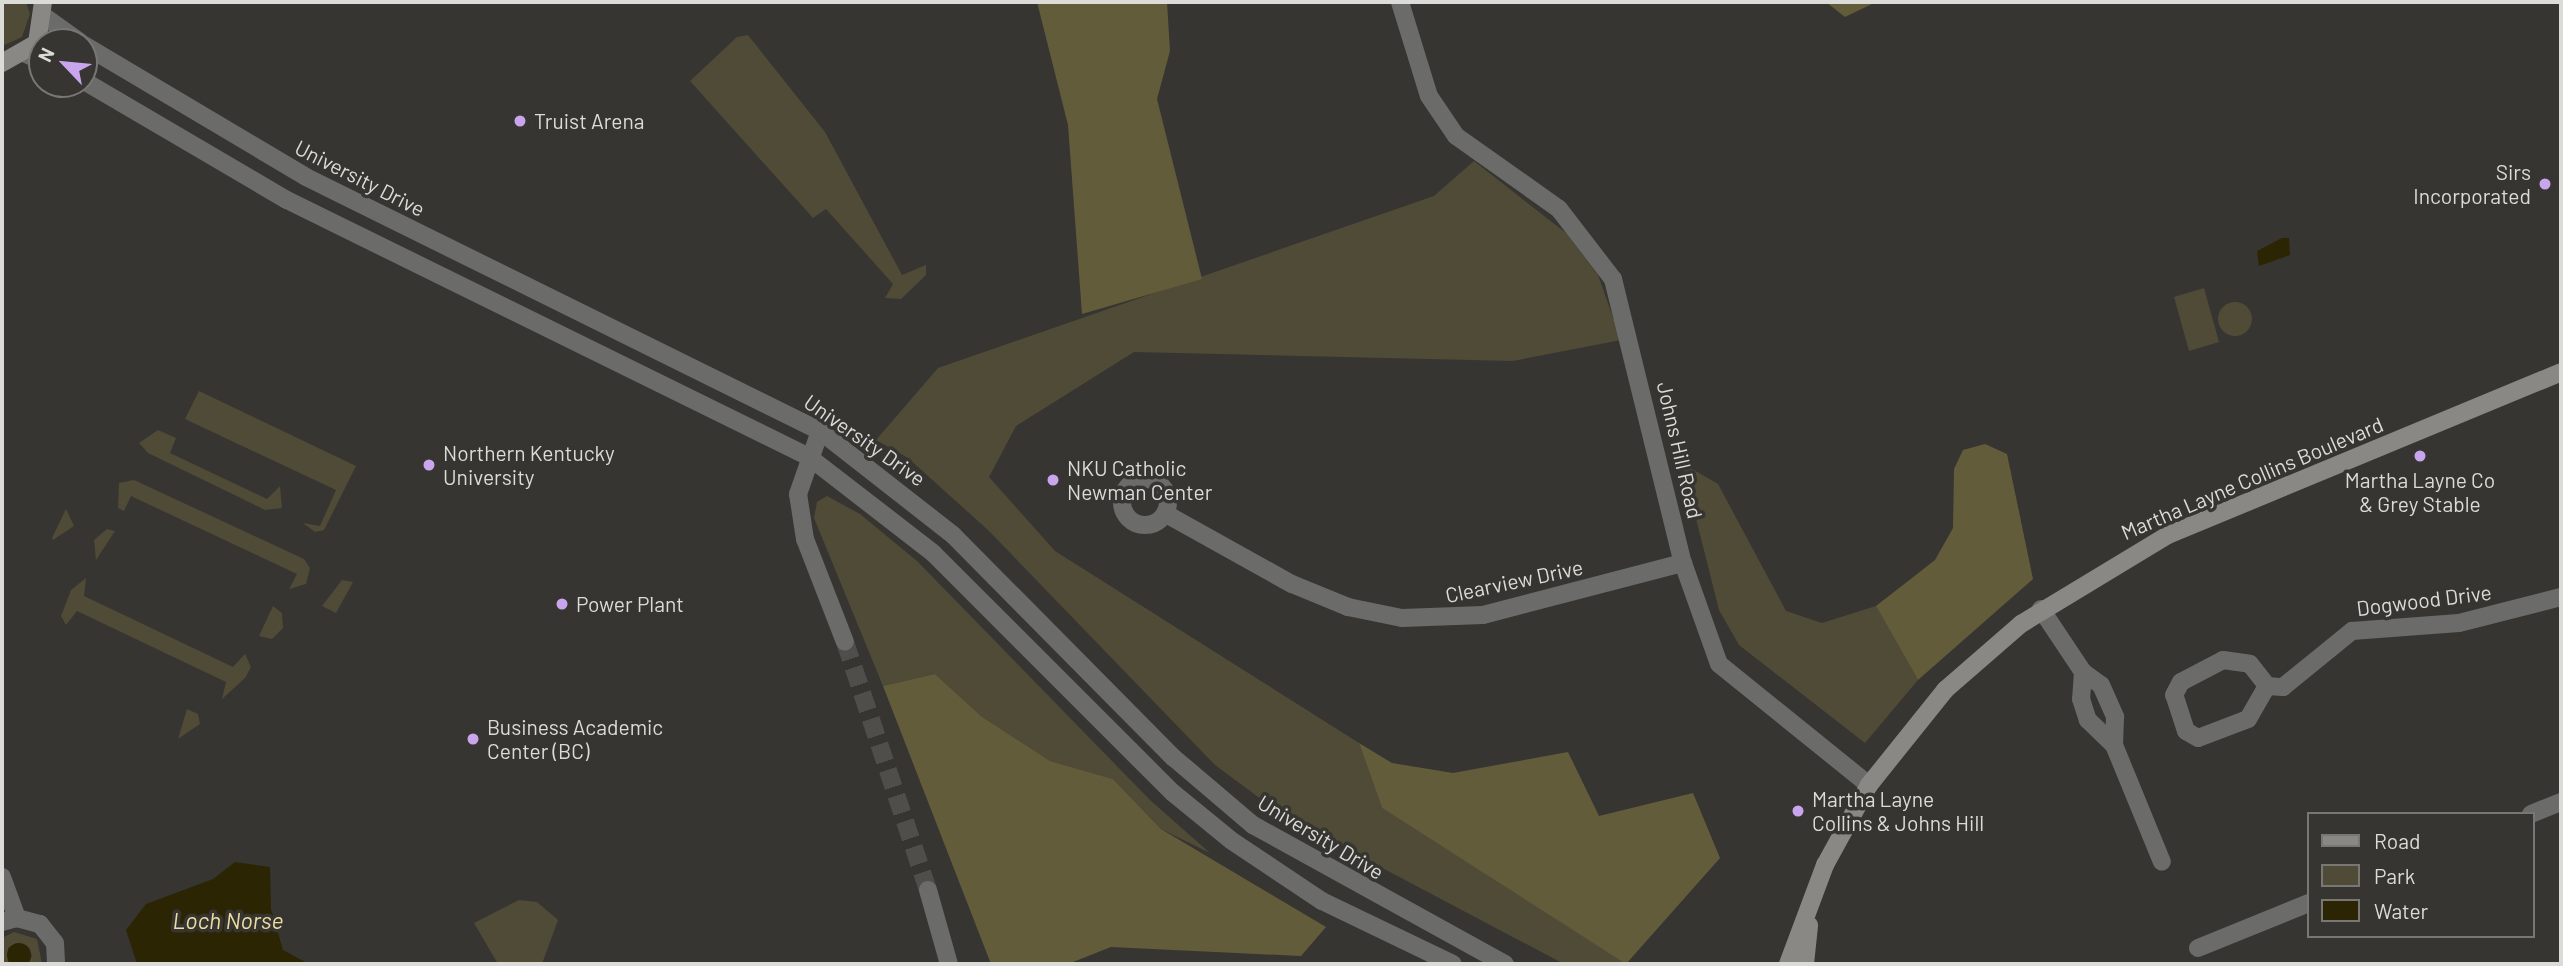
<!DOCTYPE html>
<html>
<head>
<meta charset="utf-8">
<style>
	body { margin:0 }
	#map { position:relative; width:2563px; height:966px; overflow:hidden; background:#363531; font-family:Barlow,sans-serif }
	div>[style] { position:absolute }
	.green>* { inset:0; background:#504b36 }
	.round { border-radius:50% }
	.forest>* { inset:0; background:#635c3b }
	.water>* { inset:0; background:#2c2504 }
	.minor-tunnel>* { height:18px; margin-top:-9px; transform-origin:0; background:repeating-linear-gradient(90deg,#4f4e4a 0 18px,transparent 0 27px) }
	.minor>* { height:18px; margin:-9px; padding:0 9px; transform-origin:9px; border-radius:9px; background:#6b6b69 }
	.minor>.ring { margin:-9px; padding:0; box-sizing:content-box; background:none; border:18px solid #6b6b69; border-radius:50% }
	.tertiary>* { height:18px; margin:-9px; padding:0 9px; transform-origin:9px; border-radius:9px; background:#6b6b69 }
	.secondary>* { height:18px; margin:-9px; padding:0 9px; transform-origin:9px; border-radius:9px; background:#898885 }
	.dots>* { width:19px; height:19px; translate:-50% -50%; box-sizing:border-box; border:4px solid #363531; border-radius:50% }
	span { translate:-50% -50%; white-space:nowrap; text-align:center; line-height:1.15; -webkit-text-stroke:7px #363531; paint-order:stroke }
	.poi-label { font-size:21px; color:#dbdbd8 }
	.left { translate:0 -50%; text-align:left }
	.right { translate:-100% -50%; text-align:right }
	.street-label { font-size:21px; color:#dbdbd8 }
	.water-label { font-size:23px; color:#ecdea1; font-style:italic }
	.frame { position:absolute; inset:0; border:4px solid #dbdbd8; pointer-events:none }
	.legend { position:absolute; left:2307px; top:812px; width:228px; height:126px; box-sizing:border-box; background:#363531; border:2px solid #787774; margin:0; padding:9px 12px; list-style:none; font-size:21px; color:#dbdbd8 }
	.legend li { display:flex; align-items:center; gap:14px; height:35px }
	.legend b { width:35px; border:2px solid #787774 }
	.north { position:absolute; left:28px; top:28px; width:70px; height:70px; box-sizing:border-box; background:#363531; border:2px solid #787774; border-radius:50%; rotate:296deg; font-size:19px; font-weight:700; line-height:28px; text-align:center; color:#dbdbd8 }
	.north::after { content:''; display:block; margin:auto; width:24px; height:32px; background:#c9a5ee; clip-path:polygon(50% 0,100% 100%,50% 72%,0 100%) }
</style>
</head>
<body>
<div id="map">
	<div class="green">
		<i style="clip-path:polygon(2px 2px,26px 2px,30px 14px,22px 37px,2px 46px)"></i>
		<i style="clip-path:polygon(748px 35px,825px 132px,902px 275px,926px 265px,926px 275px,901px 299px,885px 298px,893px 284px,826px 209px,813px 218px,690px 81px,737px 37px)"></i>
		<i style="clip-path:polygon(1474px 161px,1566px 233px,1598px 275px,1621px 340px,1513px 361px,1134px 352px,1016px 426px,989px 477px,1055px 551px,1359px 743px,1382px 808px,1627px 964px,1564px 964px,1284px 816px,1215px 765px,988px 530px,908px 458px,876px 440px,938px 368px,1434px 196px)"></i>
		<i style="clip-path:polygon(2204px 288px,2219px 342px,2189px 351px,2174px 297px)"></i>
		<i class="round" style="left:2218px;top:302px;width:34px;height:34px"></i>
		<i style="clip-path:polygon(199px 391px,356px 466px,324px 530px,315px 532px,303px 523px,320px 526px,336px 490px,185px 419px)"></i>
		<i style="clip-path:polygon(158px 430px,176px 438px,170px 453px,267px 499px,280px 486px,282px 508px,265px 510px,148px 453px,139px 443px)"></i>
		<i style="clip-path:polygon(1682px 463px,1718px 484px,1786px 611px,1822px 623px,1876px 606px,1918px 680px,1865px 743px,1739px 645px,1719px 610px)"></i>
		<i style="clip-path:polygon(134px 480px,304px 559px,310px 568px,306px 584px,289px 589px,297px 574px,131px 496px,124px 511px,118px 508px,119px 483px)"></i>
		<i style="clip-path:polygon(827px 496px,860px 514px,917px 561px,1150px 800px,1210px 853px,1161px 829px,1113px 779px,1050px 761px,981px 716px,935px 674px,883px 686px,814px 518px,817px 502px)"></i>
		<i style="clip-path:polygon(66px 509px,74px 526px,53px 540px,52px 538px)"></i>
		<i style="clip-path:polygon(107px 529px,115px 531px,96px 560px,94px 540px)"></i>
		<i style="clip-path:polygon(86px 578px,84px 596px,233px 667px,245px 654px,251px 667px,245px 678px,222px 699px,226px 682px,77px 611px,66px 625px,61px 616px,71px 590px)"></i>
		<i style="clip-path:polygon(342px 580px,353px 582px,336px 613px,322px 606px)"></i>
		<i style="clip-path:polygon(273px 606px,282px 613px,283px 628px,272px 639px,259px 636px)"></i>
		<i style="clip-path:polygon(187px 709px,198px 714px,200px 724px,178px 739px)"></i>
		<i style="clip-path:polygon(519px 900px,537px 902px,558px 920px,542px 964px,498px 964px,474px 923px)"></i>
		<i style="clip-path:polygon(14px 932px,37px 939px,42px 964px,29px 964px,32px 955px,16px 943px,8px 948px,8px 964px,2px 964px,2px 938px)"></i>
	</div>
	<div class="forest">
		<i style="clip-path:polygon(1037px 2px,1167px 2px,1170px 51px,1157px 99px,1202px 279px,1082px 314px,1068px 125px)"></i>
		<i style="clip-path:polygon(1826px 2px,1876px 2px,1845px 17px)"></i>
		<i style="clip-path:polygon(1985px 444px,2007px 454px,2033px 579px,1918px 680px,1876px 606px,1935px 560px,1953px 528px,1954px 469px,1963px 450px)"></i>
		<i style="clip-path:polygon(935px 674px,981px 716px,1050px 761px,1113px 779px,1161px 829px,1326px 927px,1301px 956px,1111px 947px,1068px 964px,991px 964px,883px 686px)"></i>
		<i style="clip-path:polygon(1359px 743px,1392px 763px,1453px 773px,1568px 752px,1599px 816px,1693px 793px,1720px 858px,1626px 964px,1382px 808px)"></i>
	</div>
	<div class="water">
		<i style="clip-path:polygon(2282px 238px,2289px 238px,2290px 255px,2259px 266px,2257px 251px)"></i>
		<i style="clip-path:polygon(235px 862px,270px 867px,271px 909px,283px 950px,309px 964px,137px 964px,126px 930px,146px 904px,213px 879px)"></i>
		<i class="round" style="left:7px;top:943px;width:24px;height:24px"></i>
	</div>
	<div class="minor-tunnel">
		<i style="left:845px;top:642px;width:262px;rotate:71.5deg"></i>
	</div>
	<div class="minor">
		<i style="left:820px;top:431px;width:67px;rotate:109.2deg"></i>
		<i style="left:798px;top:494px;width:46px;rotate:81.2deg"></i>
		<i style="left:805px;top:539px;width:110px;rotate:68.8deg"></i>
		<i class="ring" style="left:1122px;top:479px;width:28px;height:28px"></i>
		<i style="left:1166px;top:514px;width:144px;rotate:29.1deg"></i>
		<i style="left:1292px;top:584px;width:61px;rotate:22.3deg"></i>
		<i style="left:1348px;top:607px;width:55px;rotate:11.5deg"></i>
		<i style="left:1402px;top:618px;width:81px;rotate:-2.1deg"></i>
		<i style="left:1483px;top:615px;width:207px;rotate:-14.6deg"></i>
		<i style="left:2041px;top:609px;width:76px;rotate:56.3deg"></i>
		<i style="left:2083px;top:672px;width:22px;rotate:36deg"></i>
		<i style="left:2101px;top:685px;width:35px;rotate:66deg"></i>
		<i style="left:2115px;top:717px;width:28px;rotate:92deg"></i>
		<i style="left:2223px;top:660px;width:27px;rotate:8deg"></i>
		<i style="left:2250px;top:664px;width:28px;rotate:52deg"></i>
		<i style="left:2267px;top:686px;width:38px;rotate:120deg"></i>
		<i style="left:2248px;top:719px;width:53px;rotate:159.2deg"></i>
		<i style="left:2198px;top:738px;width:14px;rotate:-150deg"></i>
		<i style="left:2186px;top:731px;width:38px;rotate:-108deg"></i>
		<i style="left:2174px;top:695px;width:15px;rotate:-62deg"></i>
		<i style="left:2181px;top:682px;width:47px;rotate:-27.6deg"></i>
		<i style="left:2083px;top:672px;width:27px;rotate:94deg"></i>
		<i style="left:2081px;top:699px;width:22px;rotate:72deg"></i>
		<i style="left:2088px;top:720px;width:36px;rotate:44deg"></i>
		<i style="left:2114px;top:745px;width:126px;rotate:67.7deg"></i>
		<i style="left:2267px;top:686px;width:16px;rotate:4deg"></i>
		<i style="left:2283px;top:687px;width:89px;rotate:-39.1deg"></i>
		<i style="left:2352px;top:631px;width:107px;rotate:-4.3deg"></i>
		<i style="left:2459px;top:623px;width:105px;rotate:-14.3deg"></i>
		<i style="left:2531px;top:814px;width:32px;rotate:-22deg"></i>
		<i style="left:2px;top:877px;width:44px;rotate:69.9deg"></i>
		<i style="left:928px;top:890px;width:77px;rotate:74.2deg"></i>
		<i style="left:2px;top:922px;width:16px;rotate:-15deg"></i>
		<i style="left:17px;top:918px;width:24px;rotate:15deg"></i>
		<i style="left:40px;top:924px;width:24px;rotate:52deg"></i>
		<i style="left:55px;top:943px;width:21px;rotate:87deg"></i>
		<i style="left:2198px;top:948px;width:120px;rotate:-22.1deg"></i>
	</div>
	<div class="tertiary">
		<i style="left:1400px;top:2px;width:98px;rotate:72.9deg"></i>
		<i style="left:1429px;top:96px;width:48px;rotate:56deg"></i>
		<i style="left:1456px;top:136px;width:126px;rotate:35.3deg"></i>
		<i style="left:1559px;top:209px;width:88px;rotate:52.4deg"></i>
		<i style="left:1613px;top:279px;width:292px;rotate:76.2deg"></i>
		<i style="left:1683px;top:563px;width:107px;rotate:70.4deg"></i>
		<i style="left:1719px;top:664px;width:193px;rotate:38.9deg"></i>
		<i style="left:45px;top:17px;width:43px;rotate:35.5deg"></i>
		<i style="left:84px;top:45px;width:258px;rotate:30.7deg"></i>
		<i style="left:306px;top:177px;width:573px;rotate:26.3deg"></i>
		<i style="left:820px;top:431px;width:169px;rotate:38deg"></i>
		<i style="left:953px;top:535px;width:314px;rotate:45.3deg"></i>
		<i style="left:1174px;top:758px;width:104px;rotate:40.3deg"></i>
		<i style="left:1253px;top:825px;width:288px;rotate:28.9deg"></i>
		<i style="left:26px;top:54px;width:17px;rotate:24deg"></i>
		<i style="left:84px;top:81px;width:235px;rotate:30.4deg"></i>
		<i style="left:287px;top:200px;width:582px;rotate:26.21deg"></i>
		<i style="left:809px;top:457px;width:157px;rotate:37.7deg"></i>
		<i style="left:933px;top:553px;width:338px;rotate:45deg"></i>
		<i style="left:1172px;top:792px;width:77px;rotate:39.2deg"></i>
		<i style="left:1232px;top:841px;width:108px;rotate:33.7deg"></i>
		<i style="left:1322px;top:901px;width:145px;rotate:25.7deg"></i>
	</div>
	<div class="secondary">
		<i style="left:2px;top:63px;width:40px;rotate:-29.7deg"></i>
		<i style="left:37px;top:43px;width:41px;rotate:-81.7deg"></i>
		<i style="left:1788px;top:964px;width:106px;rotate:-69.5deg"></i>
		<i style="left:1825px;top:865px;width:91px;rotate:-61.2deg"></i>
		<i style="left:1869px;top:785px;width:122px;rotate:-51.3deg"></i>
		<i style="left:1945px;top:690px;width:101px;rotate:-41deg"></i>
		<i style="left:2021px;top:624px;width:172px;rotate:-31.2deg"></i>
		<i style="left:2168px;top:535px;width:425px;rotate:-22.5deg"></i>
		<i style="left:1805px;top:964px;width:39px;rotate:-84deg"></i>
	</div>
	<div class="dots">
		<i style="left:520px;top:121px;background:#c9a5ee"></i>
		<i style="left:2545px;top:184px;background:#c9a5ee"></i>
		<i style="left:2420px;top:456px;background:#c9a5ee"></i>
		<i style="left:429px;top:465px;background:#c9a5ee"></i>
		<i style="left:1053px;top:480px;background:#c9a5ee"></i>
		<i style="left:562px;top:604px;background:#c9a5ee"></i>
		<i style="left:473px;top:739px;background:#c9a5ee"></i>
		<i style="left:1798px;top:811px;background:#c9a5ee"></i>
	</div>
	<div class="poi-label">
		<span class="left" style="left:534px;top:121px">Truist Arena</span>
		<span class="right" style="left:2531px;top:184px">Sirs<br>Incorporated</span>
		<span class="left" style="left:443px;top:465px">Northern Kentucky<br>University</span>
		<span class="left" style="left:1067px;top:480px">NKU Catholic<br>Newman Center</span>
		<span style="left:2420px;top:492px">Martha Layne Co<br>&amp; Grey Stable</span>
		<span class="left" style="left:576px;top:604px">Power Plant</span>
		<span class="left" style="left:487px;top:739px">Business Academic<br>Center (BC)</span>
		<span class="left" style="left:1812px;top:811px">Martha Layne<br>Collins &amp; Johns Hill</span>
	</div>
	<div class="street-label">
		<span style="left:360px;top:178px;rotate:27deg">University Drive</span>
		<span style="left:865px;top:440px;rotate:35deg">University Drive</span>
		<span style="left:1680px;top:450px;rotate:77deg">Johns Hill Road</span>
		<span style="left:2252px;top:478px;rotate:-23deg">Martha Layne Collins Boulevard</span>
		<span style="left:1514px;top:581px;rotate:-12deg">Clearview Drive</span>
		<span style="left:2424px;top:600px;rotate:-7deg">Dogwood Drive</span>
		<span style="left:1321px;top:837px;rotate:31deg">University Drive</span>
	</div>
	<div class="water-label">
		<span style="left:228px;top:920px">Loch Norse</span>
	</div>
	<div class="frame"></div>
	<ul class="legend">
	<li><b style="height:9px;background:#898885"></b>Road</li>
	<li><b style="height:19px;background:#504b36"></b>Park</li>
	<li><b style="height:19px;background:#2c2504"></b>Water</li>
	</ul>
	<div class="north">N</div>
</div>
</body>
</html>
